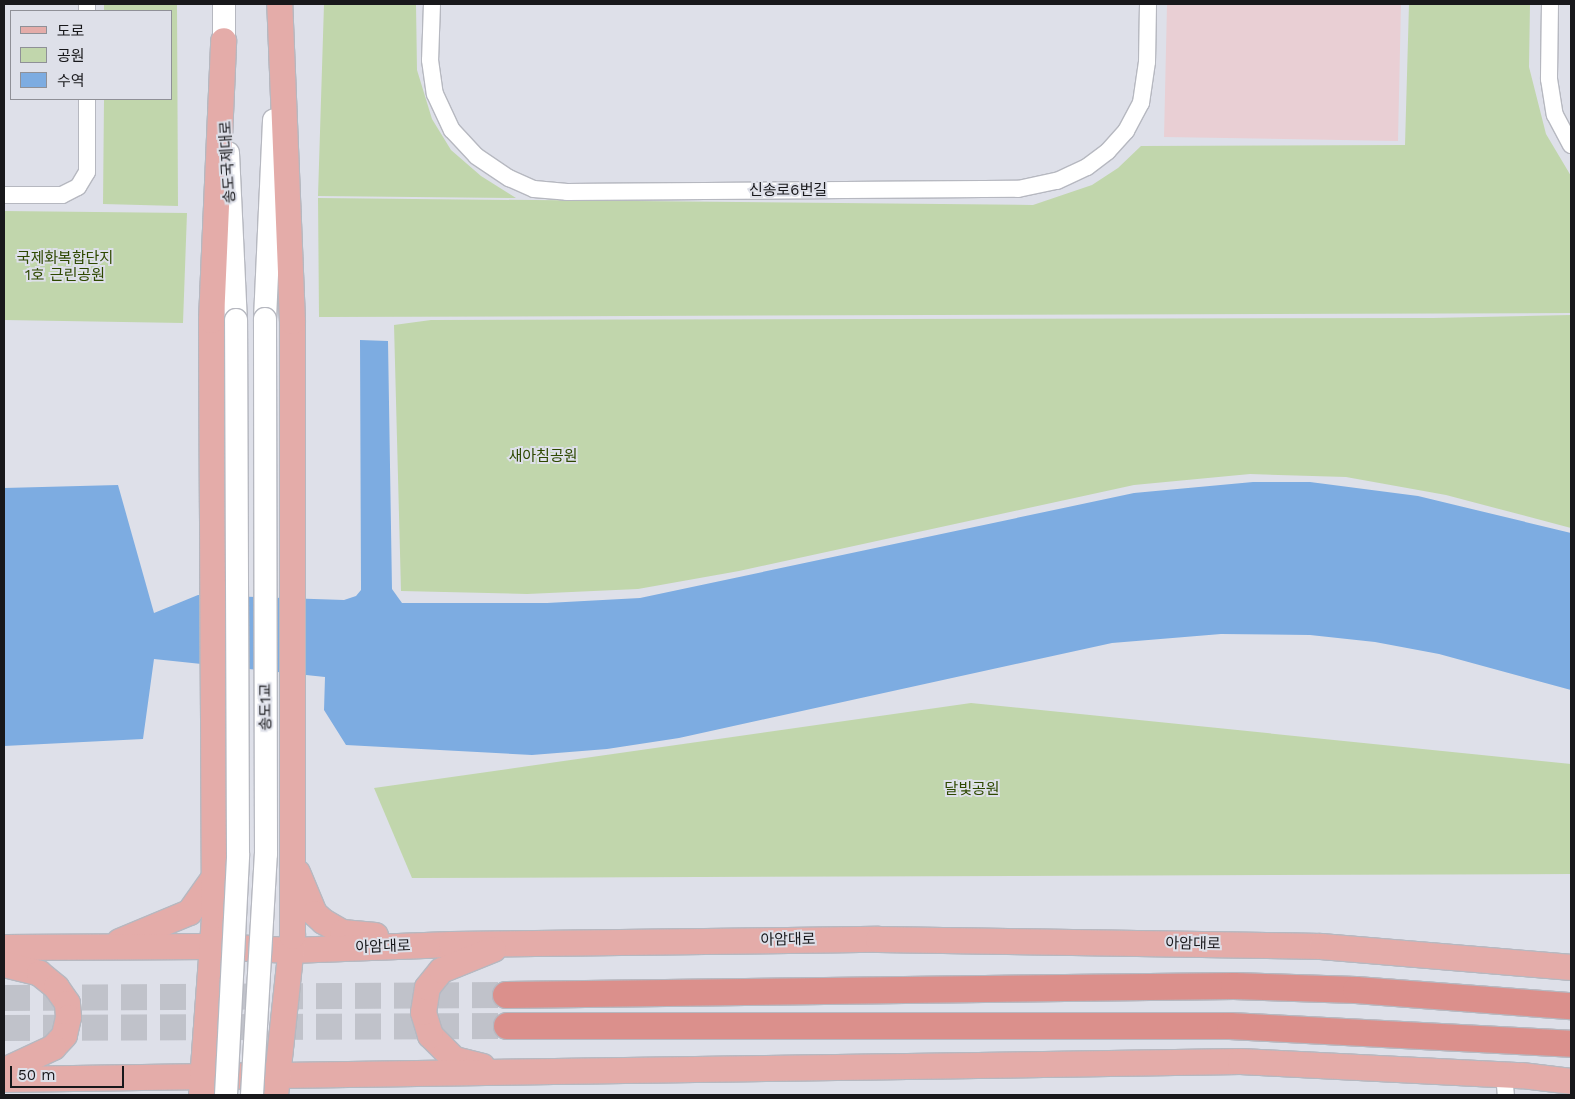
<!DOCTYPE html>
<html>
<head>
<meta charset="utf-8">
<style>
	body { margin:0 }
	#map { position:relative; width:1575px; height:1099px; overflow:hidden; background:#dee0e9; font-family:"Work Sans","Noto Sans KR",sans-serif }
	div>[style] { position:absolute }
	.education>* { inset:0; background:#e9cfd4 }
	.green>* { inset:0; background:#c1d6ac }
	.water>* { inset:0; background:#7dace1 }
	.trunk-tunnel>* { height:26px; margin-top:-13px; transform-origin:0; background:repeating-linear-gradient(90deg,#c0c2ca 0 26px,transparent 0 39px) }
	.roads { filter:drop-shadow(1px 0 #b6b8c0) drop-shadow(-1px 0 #b6b8c0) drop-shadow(0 1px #b6b8c0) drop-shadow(0 -1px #b6b8c0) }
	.minor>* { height:16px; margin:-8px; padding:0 8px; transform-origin:8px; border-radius:8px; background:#fff }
	.secondary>* { height:22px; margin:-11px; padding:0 11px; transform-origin:11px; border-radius:11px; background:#fff }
	.primary>* { height:25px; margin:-12.5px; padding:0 12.5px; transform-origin:12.5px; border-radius:12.5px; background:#e4aca9 }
	.trunk>* { height:26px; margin:-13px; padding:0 13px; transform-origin:13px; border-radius:13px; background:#db908c }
	.bridges { filter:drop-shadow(1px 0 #b6b8c0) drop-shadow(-1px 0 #b6b8c0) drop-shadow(0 1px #b6b8c0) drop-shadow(0 -1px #b6b8c0) }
	.secondary-bridge>* { height:22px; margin:-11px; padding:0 11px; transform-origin:11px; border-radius:11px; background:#fff }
	span { translate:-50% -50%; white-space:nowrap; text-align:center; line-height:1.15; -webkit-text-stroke:4px #dee0e9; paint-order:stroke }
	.street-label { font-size:15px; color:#18181b }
	.park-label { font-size:15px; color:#2e4800 }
	.frame { position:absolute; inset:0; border:5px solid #18181b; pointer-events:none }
	.legend { position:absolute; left:10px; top:10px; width:162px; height:90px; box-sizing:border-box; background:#dee0e9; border:1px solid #8f9097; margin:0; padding:6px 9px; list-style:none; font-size:15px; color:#18181b }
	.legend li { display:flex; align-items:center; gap:10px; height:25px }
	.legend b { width:25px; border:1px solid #8f9097 }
	.scale { position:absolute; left:10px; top:1066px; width:114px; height:22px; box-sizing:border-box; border:2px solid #18181b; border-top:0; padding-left:6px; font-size:15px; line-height:18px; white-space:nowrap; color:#18181b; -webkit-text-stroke:4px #dee0e9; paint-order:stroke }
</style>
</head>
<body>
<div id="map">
	<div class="education">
		<i style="clip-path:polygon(1167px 4px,1401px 4px,1398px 141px,1164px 137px)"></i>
	</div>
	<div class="green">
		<i style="clip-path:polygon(104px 4px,177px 4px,178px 206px,103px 204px,104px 99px,171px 99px,171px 11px,104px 11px)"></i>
		<i style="clip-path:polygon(324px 4px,416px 4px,417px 70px,432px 119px,451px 150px,481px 176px,516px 198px,318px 196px)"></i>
		<i style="clip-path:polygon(1409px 4px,1530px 4px,1529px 67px,1546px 134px,1571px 176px,1571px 313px,319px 317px,318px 198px,1033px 205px,1092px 185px,1118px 168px,1141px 146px,1405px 145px)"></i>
		<i style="clip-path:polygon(4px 211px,187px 213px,183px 323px,4px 320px)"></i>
		<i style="clip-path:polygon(1571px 315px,1571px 528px,1446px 495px,1346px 477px,1250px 474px,1134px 485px,739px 571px,638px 589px,527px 594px,401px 591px,394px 325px,431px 320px,1433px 318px)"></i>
		<i style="clip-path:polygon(971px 703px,1571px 764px,1571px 874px,412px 878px,374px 788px)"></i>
	</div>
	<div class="water">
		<i style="clip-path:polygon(360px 340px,388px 341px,392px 589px,402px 603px,547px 603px,640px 598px,1134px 493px,1253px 482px,1310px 482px,1418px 496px,1571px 533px,1571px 690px,1439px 654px,1375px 642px,1310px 635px,1221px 634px,1112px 643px,679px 738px,607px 749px,532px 755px,346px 745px,324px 710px,325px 677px,154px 659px,143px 739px,4px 746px,4px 488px,118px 485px,154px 613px,198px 595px,344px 600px,356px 596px,361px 590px)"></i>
	</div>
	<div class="trunk-tunnel">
		<i style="left:4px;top:998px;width:502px;rotate:-0.34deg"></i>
		<i style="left:4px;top:1028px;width:503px;rotate:-0.23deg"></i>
	</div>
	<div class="roads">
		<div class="minor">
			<i style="left:87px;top:4px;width:7px;rotate:90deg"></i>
			<i style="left:432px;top:4px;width:56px;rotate:92deg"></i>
			<i style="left:430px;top:60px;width:34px;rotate:82deg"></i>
			<i style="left:435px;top:94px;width:40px;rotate:65deg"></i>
			<i style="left:452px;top:130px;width:35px;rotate:47deg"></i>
			<i style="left:476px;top:156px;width:40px;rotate:34deg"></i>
			<i style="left:509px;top:178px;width:27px;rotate:24deg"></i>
			<i style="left:534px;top:189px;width:33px;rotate:5deg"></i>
			<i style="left:567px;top:192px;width:451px;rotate:-0.4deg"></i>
			<i style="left:1018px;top:189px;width:40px;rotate:-12deg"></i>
			<i style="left:1057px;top:181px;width:33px;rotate:-25deg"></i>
			<i style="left:1087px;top:167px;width:26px;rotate:-37deg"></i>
			<i style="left:1108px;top:151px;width:27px;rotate:-48deg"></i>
			<i style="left:1126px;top:131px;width:32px;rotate:-62deg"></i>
			<i style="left:1141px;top:103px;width:41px;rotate:-81.7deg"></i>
			<i style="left:1147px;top:62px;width:58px;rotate:-89deg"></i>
			<i style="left:1550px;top:4px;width:75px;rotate:90.8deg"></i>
			<i style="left:1549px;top:79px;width:36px;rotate:81deg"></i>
			<i style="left:1555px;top:115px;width:34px;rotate:62deg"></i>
			<i style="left:4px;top:195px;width:58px"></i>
			<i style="left:62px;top:195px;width:18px;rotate:-27deg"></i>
			<i style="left:78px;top:187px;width:17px;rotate:-59deg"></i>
			<i style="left:87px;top:172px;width:73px;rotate:-90deg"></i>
			<i style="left:1504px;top:1074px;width:21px;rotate:85deg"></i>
		</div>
		<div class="secondary">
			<i style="left:224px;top:59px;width:55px;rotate:-90deg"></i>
			<i style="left:228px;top:153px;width:167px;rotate:87.3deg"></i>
			<i style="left:265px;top:319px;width:199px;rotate:-87.4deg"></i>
		</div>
		<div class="primary">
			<i style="left:297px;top:872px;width:44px;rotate:67.5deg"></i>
			<i style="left:314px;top:913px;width:12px;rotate:42deg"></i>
			<i style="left:323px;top:921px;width:22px;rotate:30deg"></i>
			<i style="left:342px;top:932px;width:33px;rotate:5deg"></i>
			<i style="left:119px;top:941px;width:76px;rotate:-22.5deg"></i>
			<i style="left:189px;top:912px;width:42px;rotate:-54.8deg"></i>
			<i style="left:4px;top:947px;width:208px;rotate:-0.3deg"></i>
			<i style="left:212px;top:946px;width:78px;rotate:2.9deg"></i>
			<i style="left:290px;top:950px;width:161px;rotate:-2.1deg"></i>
			<i style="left:451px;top:944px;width:427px;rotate:-0.7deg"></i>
			<i style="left:878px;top:939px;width:443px;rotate:0.9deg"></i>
			<i style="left:1321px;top:946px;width:251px;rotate:4.8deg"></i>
			<i style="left:4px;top:964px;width:36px;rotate:14deg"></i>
			<i style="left:39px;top:973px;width:22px;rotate:39deg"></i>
			<i style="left:56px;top:987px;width:19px;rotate:55deg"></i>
			<i style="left:67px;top:1003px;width:14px;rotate:86deg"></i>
			<i style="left:68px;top:1017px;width:18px;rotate:103deg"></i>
			<i style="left:64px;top:1035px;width:16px;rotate:133deg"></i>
			<i style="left:53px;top:1047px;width:54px;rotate:154.9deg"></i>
			<i style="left:482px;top:1066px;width:29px;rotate:-166deg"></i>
			<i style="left:454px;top:1059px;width:34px;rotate:-135deg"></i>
			<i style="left:430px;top:1035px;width:24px;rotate:-107deg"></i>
			<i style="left:423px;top:1012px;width:25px;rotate:-81deg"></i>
			<i style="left:427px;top:987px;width:22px;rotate:-51deg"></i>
			<i style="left:441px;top:970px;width:56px;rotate:-22deg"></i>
			<i style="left:4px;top:1079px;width:1236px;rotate:-0.83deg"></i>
			<i style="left:1240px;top:1061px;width:281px;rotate:2.9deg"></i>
			<i style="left:1521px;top:1075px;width:50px;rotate:6.8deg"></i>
			<i style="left:201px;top:1094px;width:179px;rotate:-85.8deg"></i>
			<i style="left:214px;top:915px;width:595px;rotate:-90.29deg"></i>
			<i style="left:211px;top:320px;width:280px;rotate:-87.5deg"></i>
			<i style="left:275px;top:1095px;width:160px;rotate:-83.9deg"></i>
			<i style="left:292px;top:936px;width:615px;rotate:-90deg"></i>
			<i style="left:292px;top:321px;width:317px;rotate:-92.3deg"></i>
		</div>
		<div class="trunk">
			<i style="left:506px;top:995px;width:728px;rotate:-0.71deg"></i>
			<i style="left:1234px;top:986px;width:122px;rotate:1.9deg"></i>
			<i style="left:1356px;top:990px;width:216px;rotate:4.3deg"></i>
			<i style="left:507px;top:1026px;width:723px"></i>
			<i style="left:1230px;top:1026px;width:341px;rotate:3deg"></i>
		</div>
	</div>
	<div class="bridges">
		<div class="secondary-bridge">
			<i style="left:226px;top:1095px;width:241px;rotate:-87.1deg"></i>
			<i style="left:238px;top:854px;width:534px;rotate:-90.21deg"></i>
			<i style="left:252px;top:1095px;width:241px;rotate:-86.7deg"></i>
			<i style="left:266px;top:854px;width:535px;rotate:-90.11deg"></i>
		</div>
	</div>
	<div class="street-label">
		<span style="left:228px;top:162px;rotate:-93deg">송도국제대로</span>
		<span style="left:788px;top:191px">신송로6번길</span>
		<span style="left:266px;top:707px;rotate:-90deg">송도1교</span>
		<span style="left:788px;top:940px;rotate:-1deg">아암대로</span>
		<span style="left:1193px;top:944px;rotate:1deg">아암대로</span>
		<span style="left:383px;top:947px;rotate:-2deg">아암대로</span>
	</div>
	<div class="park-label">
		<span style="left:65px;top:267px">국제화복합단지<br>1호 근린공원</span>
		<span style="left:543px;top:457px">새아침공원</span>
		<span style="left:972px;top:790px">달빛공원</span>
	</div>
	<div class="frame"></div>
	<ul class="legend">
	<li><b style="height:6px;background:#e4aca9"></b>도로</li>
	<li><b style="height:14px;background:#c1d6ac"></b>공원</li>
	<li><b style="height:14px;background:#7dace1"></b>수역</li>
	</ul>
	<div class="scale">50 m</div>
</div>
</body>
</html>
